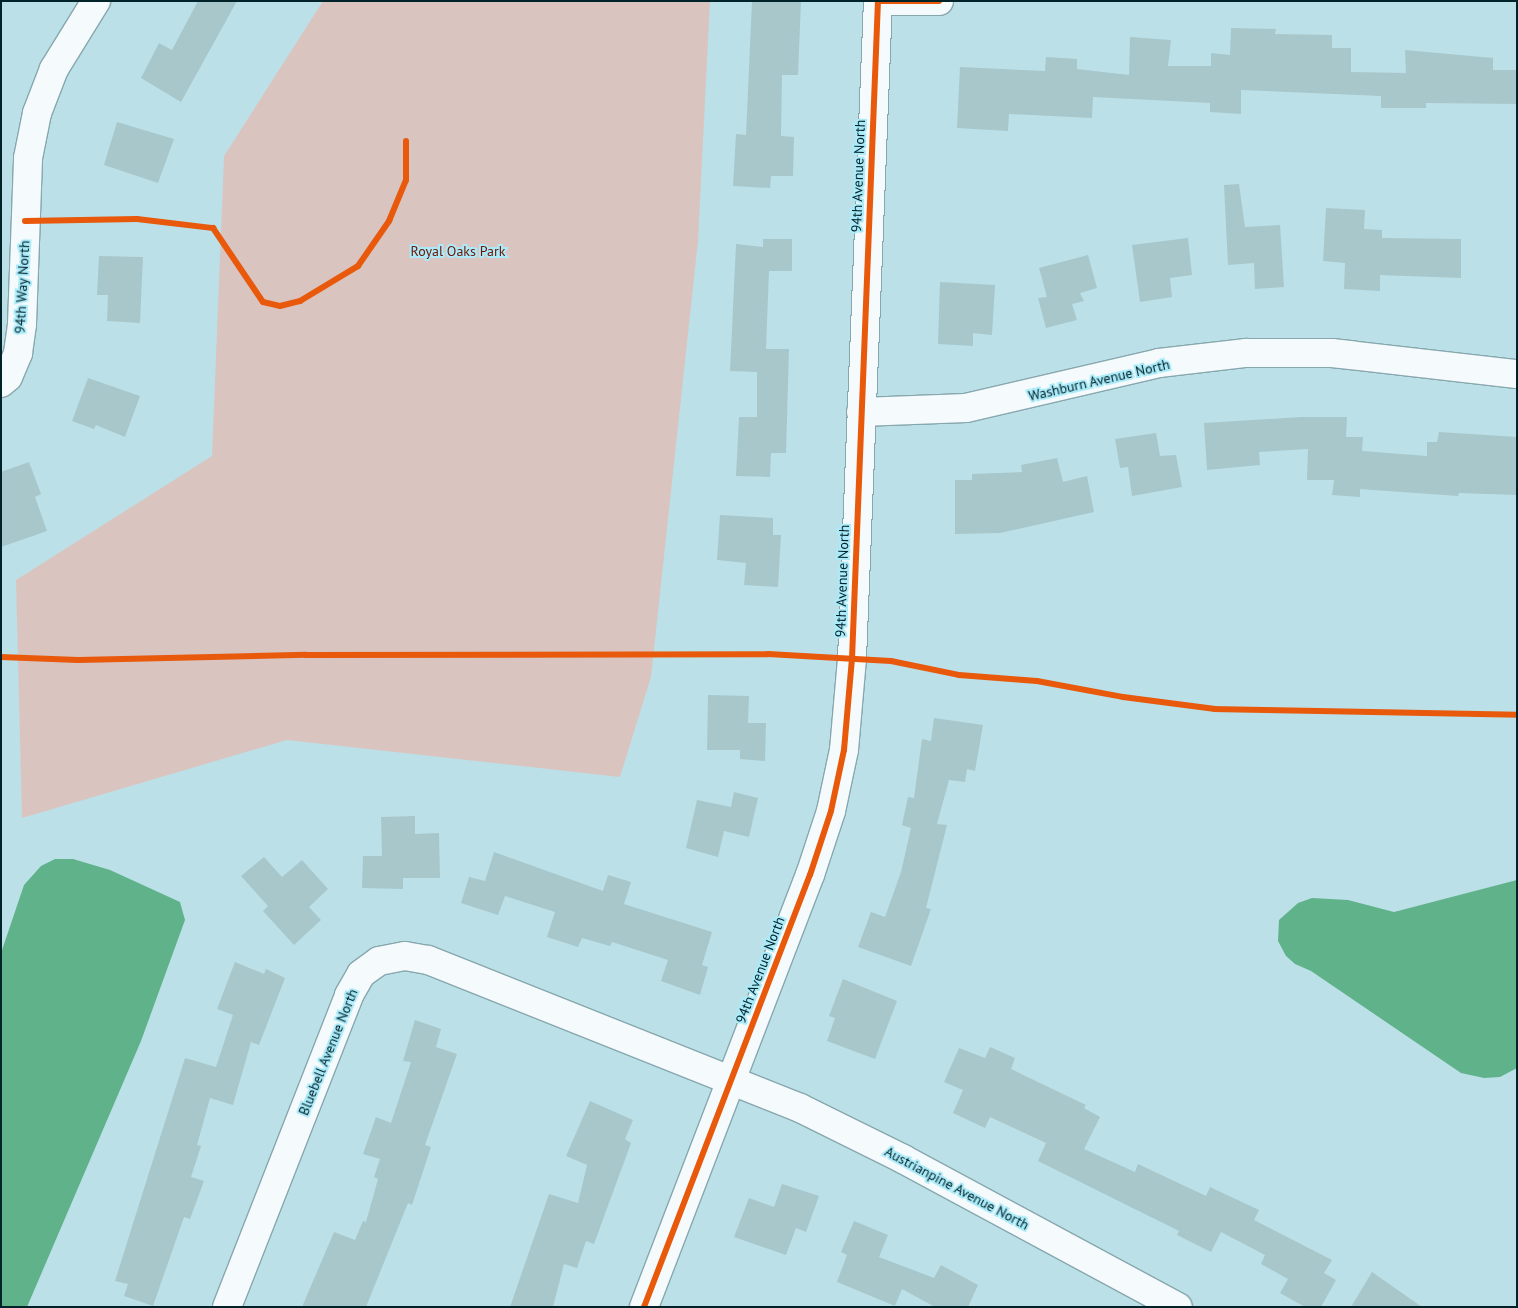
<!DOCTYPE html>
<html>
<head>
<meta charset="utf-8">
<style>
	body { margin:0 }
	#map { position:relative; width:1518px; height:1308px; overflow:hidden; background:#bce0e8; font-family:"PT Sans",sans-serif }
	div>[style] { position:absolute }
	.green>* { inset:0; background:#dac4c0 }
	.water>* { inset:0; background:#60b28a }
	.building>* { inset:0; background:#a7c7ca }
	.roads { filter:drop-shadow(1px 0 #87a7ae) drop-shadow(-1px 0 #87a7ae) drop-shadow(0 1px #87a7ae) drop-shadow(0 -1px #87a7ae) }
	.minor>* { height:28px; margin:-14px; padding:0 14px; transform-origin:14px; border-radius:14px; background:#f5fafc }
	.cycleway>* { height:6px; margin:-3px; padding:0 3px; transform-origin:3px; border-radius:3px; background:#e8590c }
	span { translate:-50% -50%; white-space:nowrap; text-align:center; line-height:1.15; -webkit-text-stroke:4px #abebf9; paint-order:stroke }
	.street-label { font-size:14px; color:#002229 }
	.park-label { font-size:14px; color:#6f1200 }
	.frame { position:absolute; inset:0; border:2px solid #002229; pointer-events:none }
</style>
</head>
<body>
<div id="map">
	<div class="green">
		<i style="clip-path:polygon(323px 1px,710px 1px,698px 241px,651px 677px,620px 777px,287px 740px,22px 818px,16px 580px,212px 456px,224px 156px)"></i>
	</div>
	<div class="water">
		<i style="clip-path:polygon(55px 859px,73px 859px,110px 870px,180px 902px,185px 920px,141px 1041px,27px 1307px,1px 1307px,1px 953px,24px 885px,41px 866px)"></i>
		<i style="clip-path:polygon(1517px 880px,1517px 1068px,1500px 1077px,1484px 1078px,1461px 1073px,1311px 971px,1295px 964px,1286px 956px,1278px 941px,1279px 920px,1298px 903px,1312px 898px,1348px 900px,1394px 912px)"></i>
	</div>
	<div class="building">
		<i style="clip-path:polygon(198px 1px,237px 1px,181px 102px,141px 78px,159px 43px,172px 50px)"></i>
		<i style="clip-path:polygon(752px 1px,801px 1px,798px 75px,782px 75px,781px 136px,794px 137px,793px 176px,771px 176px,770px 188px,733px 186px,736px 134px,746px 135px)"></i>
		<i style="clip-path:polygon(1231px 28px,1276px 29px,1275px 34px,1332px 35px,1332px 48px,1351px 48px,1351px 72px,1406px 73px,1405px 50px,1493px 58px,1493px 70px,1517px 70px,1517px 104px,1426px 103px,1426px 108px,1381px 108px,1381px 96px,1241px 90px,1241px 114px,1210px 112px,1210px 103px,1093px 97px,1092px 118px,1009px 114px,1008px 131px,957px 128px,960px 67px,1045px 71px,1046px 57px,1077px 59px,1077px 69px,1129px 75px,1130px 37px,1171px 40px,1168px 66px,1211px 66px,1211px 53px,1230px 55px)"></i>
		<i style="clip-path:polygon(117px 122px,174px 139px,158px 183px,104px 165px)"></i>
		<i style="clip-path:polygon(1239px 184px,1245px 227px,1280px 225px,1284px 287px,1255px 289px,1254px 263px,1228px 265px,1224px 185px)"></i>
		<i style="clip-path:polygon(1326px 208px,1365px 210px,1364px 229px,1382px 230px,1382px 238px,1461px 239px,1461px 278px,1380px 275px,1380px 291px,1344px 289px,1345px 263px,1323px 261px)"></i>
		<i style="clip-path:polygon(1188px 238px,1192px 275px,1170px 278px,1172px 297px,1140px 302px,1132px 245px)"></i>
		<i style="clip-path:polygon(763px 239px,792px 239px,792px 271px,769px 271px,766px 349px,789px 349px,786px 453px,771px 453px,770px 477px,736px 476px,739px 417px,757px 417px,757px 372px,730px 371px,736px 244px,763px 247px)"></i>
		<i style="clip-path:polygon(1088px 255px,1097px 288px,1080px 293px,1084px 301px,1072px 304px,1077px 320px,1046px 328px,1038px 298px,1047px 297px,1039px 268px)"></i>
		<i style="clip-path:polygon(99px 256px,143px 257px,140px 323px,107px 321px,108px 295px,97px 295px)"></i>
		<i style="clip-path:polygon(940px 282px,995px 285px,992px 335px,973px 333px,973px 346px,938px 344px)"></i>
		<i style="clip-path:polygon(88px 378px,140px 396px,125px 437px,96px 425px,94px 429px,72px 421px)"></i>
		<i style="clip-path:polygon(1301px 417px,1347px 417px,1346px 437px,1363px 437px,1362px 451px,1427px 456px,1427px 442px,1437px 442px,1439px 432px,1517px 437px,1517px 495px,1459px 493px,1458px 496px,1360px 489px,1360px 497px,1332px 495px,1334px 480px,1307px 480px,1308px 449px,1259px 452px,1260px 465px,1207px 470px,1204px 423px)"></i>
		<i style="clip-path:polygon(1156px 433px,1160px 456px,1176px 455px,1182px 487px,1132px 496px,1128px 467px,1120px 468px,1115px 439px)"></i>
		<i style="clip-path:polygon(1057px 458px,1063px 482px,1087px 476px,1094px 512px,1000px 533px,955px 534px,955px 480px,972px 480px,972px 474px,1022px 472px,1021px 465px)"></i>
		<i style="clip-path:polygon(29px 462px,41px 494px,35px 497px,47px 531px,1px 547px,1px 472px)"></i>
		<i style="clip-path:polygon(720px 515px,773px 518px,773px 535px,781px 535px,778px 587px,744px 585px,746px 563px,717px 560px)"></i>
		<i style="clip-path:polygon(708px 695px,749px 696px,748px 723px,766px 723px,765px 761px,740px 759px,740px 750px,707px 750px)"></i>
		<i style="clip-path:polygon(934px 718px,983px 725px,975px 771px,967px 769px,965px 782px,949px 780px,937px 824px,947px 825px,926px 908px,931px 909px,911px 966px,858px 947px,871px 912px,885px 917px,901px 872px,911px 828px,902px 825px,908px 797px,914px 798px,922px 739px,931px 741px)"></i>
		<i style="clip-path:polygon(734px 792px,758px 798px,749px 837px,724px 831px,718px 857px,686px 848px,697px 800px,731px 807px)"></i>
		<i style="clip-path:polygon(415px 816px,415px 834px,439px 833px,440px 878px,403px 878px,403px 889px,362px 888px,363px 856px,382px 856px,381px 817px)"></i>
		<i style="clip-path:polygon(494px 852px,603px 891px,608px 875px,631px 882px,624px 904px,712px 932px,702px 965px,708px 967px,700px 995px,661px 981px,668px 960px,612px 942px,610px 946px,582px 938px,578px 947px,547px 937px,555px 912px,505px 896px,498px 915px,461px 903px,469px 877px,485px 881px)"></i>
		<i style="clip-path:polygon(264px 857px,282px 877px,302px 860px,328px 889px,309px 907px,321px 920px,294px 945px,263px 911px,268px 906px,241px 876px)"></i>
		<i style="clip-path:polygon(235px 962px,264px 974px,266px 969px,285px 978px,259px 1045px,251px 1042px,233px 1105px,210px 1098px,197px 1145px,201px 1146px,191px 1177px,204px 1181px,190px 1219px,184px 1217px,153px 1306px,124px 1296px,128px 1284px,115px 1281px,185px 1058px,216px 1067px,233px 1015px,217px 1009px)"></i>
		<i style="clip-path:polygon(843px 979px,897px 1001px,875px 1059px,827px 1041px,835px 1018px,829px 1016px)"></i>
		<i style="clip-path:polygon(415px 1020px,441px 1029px,436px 1047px,457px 1054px,425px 1145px,431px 1147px,412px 1205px,408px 1203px,366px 1307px,302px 1307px,334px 1232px,355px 1240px,363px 1221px,366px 1222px,378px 1179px,374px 1177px,380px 1159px,363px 1154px,376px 1117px,391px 1123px,411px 1062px,403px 1061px)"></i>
		<i style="clip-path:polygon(990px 1047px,1015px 1058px,1011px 1069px,1086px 1105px,1084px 1108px,1100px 1117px,1084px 1149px,1135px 1172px,1138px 1164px,1206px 1196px,1210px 1187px,1259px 1210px,1254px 1220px,1332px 1260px,1324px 1273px,1336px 1280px,1321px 1307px,1305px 1307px,1280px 1293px,1288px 1279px,1261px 1264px,1265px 1255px,1221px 1232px,1211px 1252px,1177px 1235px,1179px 1231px,1038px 1161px,1046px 1143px,990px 1117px,985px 1128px,953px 1113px,963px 1090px,944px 1082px,959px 1048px,985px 1058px)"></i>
		<i style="clip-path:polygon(590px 1101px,633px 1120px,625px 1139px,631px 1143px,594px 1244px,586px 1241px,577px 1268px,564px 1264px,553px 1307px,510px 1307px,549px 1194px,578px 1203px,587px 1165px,566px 1156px)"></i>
		<i style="clip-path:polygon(782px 1184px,819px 1196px,806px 1232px,796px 1228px,786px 1255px,734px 1237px,749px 1198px,774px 1207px)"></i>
		<i style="clip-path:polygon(854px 1221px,888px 1235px,879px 1257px,934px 1278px,941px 1265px,978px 1285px,968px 1307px,935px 1307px,902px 1289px,895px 1306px,837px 1282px,847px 1255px,841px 1252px)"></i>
		<i style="clip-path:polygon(1372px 1272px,1422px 1307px,1351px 1307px)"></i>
	</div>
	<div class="roads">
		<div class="minor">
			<i style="left:1px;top:383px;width:9px;rotate:-41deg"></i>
			<i style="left:8px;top:377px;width:26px;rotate:-67deg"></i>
			<i style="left:18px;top:353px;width:29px;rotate:-82deg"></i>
			<i style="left:22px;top:324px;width:166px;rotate:-87.9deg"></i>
			<i style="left:28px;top:158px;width:46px;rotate:-78.7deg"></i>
			<i style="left:37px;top:113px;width:47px;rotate:-68.9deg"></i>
			<i style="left:54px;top:69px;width:80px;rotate:-58.3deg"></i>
			<i style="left:861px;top:412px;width:105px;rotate:-2.2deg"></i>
			<i style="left:966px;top:408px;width:198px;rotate:-13.1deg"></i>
			<i style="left:1159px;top:363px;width:88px;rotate:-6.6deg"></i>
			<i style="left:1246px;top:353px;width:86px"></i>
			<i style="left:1332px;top:353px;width:186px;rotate:6.5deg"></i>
			<i style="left:227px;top:1307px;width:335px;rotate:-68.6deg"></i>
			<i style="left:349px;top:995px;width:24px;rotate:-60deg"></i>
			<i style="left:361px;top:974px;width:22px;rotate:-36deg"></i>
			<i style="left:379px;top:961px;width:26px;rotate:-11deg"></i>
			<i style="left:405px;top:956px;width:23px;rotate:10deg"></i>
			<i style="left:428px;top:960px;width:400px;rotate:21.7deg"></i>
			<i style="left:800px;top:1108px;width:115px;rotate:26.3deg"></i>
			<i style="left:903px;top:1159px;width:312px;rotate:28.3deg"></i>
			<i style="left:644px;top:1307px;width:463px;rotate:-69deg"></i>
			<i style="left:810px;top:875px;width:67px;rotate:-71.8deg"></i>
			<i style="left:831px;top:811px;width:62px;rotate:-78deg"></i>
			<i style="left:844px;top:750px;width:91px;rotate:-85deg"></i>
			<i style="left:852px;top:659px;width:659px;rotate:-87.74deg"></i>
			<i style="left:878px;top:1px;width:61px"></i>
		</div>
	</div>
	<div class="cycleway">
		<i style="left:25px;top:221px;width:112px;rotate:-1deg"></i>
		<i style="left:137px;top:219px;width:77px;rotate:6.8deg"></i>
		<i style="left:213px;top:228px;width:89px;rotate:56deg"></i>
		<i style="left:263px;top:302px;width:17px;rotate:13deg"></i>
		<i style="left:280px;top:306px;width:21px;rotate:-14deg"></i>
		<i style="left:300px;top:301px;width:68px;rotate:-31.1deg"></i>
		<i style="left:358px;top:266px;width:55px;rotate:-55.4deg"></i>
		<i style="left:389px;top:221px;width:44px;rotate:-67.5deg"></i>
		<i style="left:406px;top:180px;width:39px;rotate:-90deg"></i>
		<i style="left:1px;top:657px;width:77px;rotate:2.2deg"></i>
		<i style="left:78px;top:660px;width:228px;rotate:-1.3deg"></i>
		<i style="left:306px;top:655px;width:462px;rotate:-0.1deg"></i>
		<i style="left:768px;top:654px;width:123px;rotate:3.3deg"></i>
		<i style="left:891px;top:661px;width:69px;rotate:11.6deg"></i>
		<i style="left:959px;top:675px;width:78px;rotate:4.4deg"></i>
		<i style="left:1037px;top:681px;width:87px;rotate:10.5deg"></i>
		<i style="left:1123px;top:697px;width:93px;rotate:7.4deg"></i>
		<i style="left:1215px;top:709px;width:302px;rotate:1.1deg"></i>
		<i style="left:644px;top:1307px;width:463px;rotate:-69deg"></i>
		<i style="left:810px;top:875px;width:67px;rotate:-71.8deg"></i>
		<i style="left:831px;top:811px;width:62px;rotate:-78deg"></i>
		<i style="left:844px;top:750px;width:91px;rotate:-85deg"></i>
		<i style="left:852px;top:659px;width:659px;rotate:-87.74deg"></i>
		<i style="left:878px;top:1px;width:61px"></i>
	</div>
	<div class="street-label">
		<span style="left:858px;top:176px;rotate:-88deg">94th Avenue North</span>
		<span style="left:22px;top:287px;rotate:-87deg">94th Way North</span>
		<span style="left:1099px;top:380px;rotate:-13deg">Washburn Avenue North</span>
		<span style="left:842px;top:581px;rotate:-88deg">94th Avenue North</span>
		<span style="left:760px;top:970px;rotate:-69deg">94th Avenue North</span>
		<span style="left:328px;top:1052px;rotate:-68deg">Bluebell Avenue North</span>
		<span style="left:957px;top:1188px;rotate:28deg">Austrianpine Avenue North</span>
	</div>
	<div class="park-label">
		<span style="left:458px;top:251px">Royal Oaks Park</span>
	</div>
	<div class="frame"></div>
</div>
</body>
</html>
